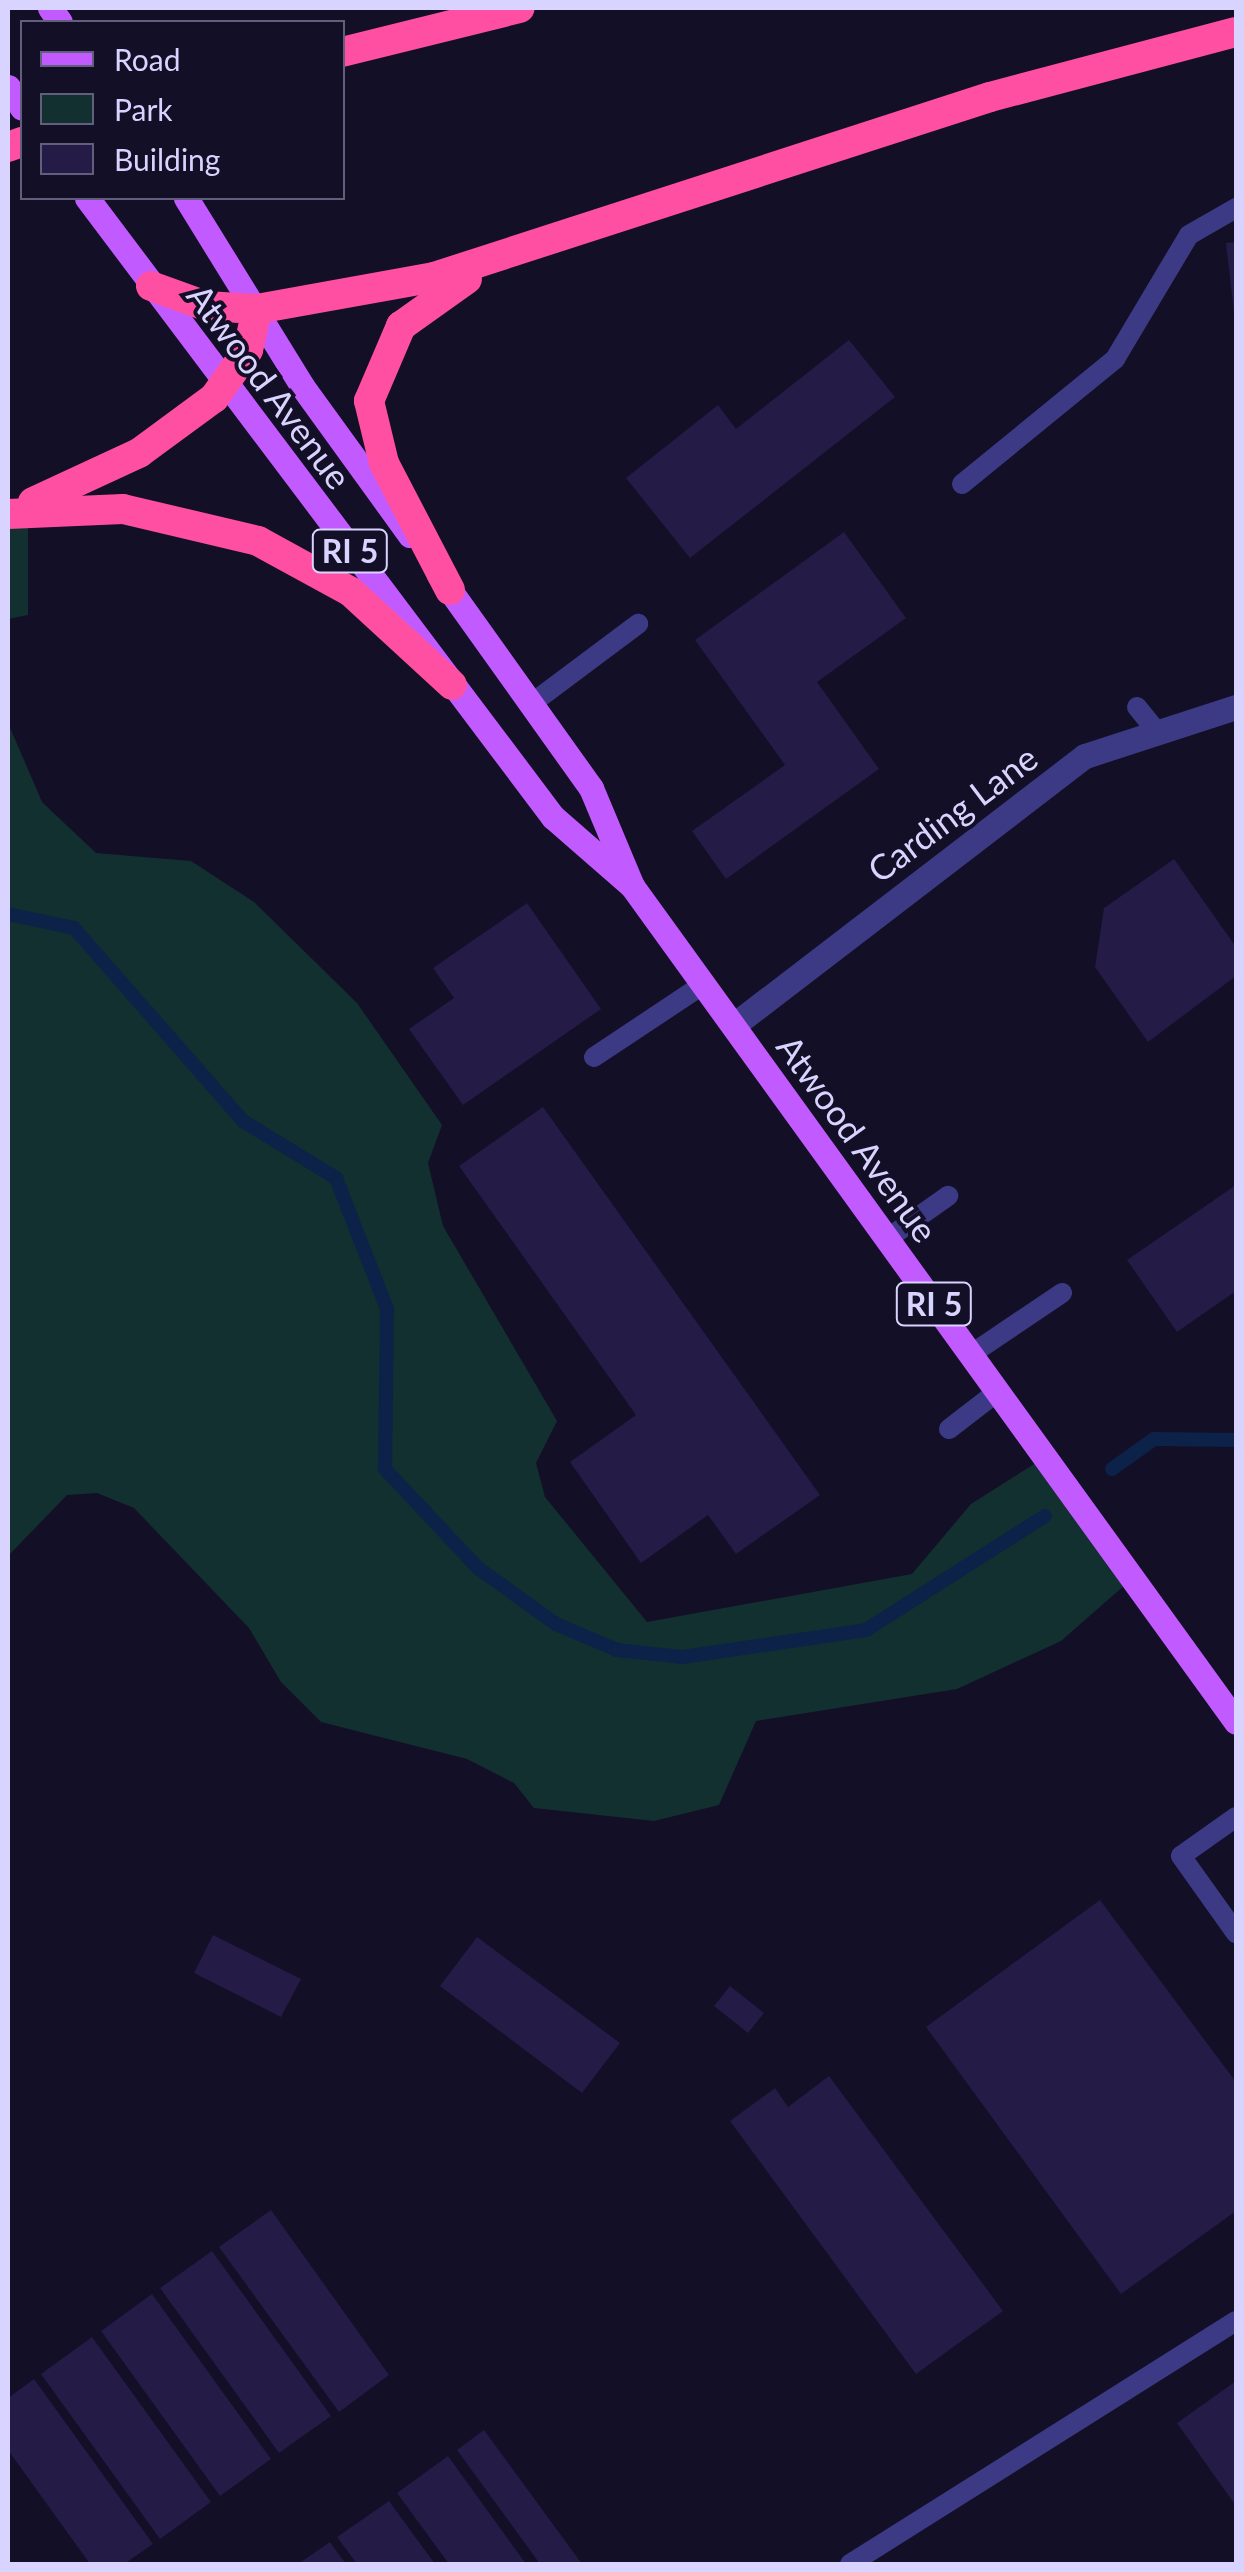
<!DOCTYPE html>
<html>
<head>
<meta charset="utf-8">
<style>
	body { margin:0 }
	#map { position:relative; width:1244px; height:2572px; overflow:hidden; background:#130f26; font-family:Lato,sans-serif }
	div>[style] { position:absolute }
	.green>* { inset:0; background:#12302f }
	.stream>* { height:14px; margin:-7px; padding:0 7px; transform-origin:7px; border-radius:7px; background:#0c2248 }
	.building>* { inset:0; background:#241b47 }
	.lane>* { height:20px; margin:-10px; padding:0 10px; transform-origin:10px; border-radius:10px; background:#3d3a85 }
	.street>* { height:25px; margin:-12.5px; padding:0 12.5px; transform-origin:12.5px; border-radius:12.5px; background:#3d3a85 }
	.primary>* { height:25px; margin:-12.5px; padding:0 12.5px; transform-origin:12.5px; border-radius:12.5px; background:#c25bff }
	.highway>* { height:30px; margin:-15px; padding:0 15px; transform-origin:15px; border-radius:15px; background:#ff4fa3 }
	span { translate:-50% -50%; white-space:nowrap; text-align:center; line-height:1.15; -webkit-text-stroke:8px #130f26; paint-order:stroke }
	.shield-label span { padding:2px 8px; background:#130f26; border:2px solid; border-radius:8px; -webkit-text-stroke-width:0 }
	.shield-label { font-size:32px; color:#d9d4ff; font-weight:700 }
	.street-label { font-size:35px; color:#d9d4ff }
	.frame { position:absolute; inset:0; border:10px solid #d9d4ff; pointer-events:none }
	.legend { position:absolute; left:20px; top:20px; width:325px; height:180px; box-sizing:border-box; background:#130f26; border:2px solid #625e7d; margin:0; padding:12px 18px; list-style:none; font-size:30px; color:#d9d4ff }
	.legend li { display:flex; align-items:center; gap:20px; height:50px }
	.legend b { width:50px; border:2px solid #625e7d }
</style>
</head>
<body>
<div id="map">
	<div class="green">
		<i style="clip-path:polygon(28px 513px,28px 615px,8px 619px,8px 516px)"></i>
		<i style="clip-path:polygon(8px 723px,42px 802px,96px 853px,191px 861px,254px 902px,357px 1003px,442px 1125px,428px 1163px,443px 1226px,557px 1421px,536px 1463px,545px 1497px,647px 1622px,912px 1574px,971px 1504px,1042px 1459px,1134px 1577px,1061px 1641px,957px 1689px,756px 1721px,719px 1805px,654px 1821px,534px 1808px,514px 1783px,467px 1759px,321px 1722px,281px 1682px,249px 1628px,134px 1508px,97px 1493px,67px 1495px,8px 1556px)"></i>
	</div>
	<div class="stream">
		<i style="left:8px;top:914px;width:67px;rotate:12deg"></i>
		<i style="left:74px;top:928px;width:257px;rotate:48.8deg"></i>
		<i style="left:243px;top:1121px;width:109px;rotate:31.5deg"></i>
		<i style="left:336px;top:1178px;width:141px;rotate:68.7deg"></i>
		<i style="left:387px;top:1309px;width:160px;rotate:90.7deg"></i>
		<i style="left:385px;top:1469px;width:136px;rotate:46.8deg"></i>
		<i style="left:478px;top:1568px;width:96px;rotate:35.7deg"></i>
		<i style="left:556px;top:1624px;width:66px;rotate:23.1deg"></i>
		<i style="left:617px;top:1650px;width:65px;rotate:6.1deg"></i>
		<i style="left:682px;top:1657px;width:186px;rotate:-8.3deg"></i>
		<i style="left:866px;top:1630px;width:212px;rotate:-32.5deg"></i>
		<i style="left:1112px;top:1469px;width:52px;rotate:-35.5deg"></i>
		<i style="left:1154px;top:1439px;width:82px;rotate:0.7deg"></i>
	</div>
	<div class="building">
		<i style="clip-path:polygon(1236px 242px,1236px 312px,1234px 313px,1226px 243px)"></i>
		<i style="clip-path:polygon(849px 340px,895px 397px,690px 558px,626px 478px,718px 405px,736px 429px)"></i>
		<i style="clip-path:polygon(844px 532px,906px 618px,817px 682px,879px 769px,726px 879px,692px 831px,785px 765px,695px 640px)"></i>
		<i style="clip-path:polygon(1174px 859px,1236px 947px,1236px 976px,1148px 1042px,1095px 967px,1104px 908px)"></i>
		<i style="clip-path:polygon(527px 903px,601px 1009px,463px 1105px,409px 1029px,454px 998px,433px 968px)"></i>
		<i style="clip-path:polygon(543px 1107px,820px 1495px,736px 1554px,708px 1515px,641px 1563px,570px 1462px,636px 1415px,459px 1166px)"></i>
		<i style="clip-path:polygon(1236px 1185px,1236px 1291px,1177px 1332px,1127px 1260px)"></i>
		<i style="clip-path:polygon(1100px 1900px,1236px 2082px,1236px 2211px,1121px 2294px,926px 2027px)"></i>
		<i style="clip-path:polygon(213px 1935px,301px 1979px,281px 2017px,194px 1973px)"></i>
		<i style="clip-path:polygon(477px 1937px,620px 2043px,582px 2093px,440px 1986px)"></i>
		<i style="clip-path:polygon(730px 1986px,764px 2013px,748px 2033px,714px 2006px)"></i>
		<i style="clip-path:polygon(829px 2076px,1003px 2311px,916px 2374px,730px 2121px,775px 2088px,788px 2107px)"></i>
		<i style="clip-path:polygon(271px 2210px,389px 2375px,339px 2412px,219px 2247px)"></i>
		<i style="clip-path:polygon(212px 2251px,331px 2416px,279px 2453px,160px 2288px)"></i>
		<i style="clip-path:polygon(152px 2294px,271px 2459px,220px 2496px,101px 2331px)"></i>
		<i style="clip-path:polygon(92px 2337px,211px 2502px,160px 2539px,41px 2374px)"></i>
		<i style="clip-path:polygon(34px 2379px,153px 2544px,124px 2564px,90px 2564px,8px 2450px,8px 2398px)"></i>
		<i style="clip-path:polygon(1236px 2381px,1236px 2506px,1177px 2423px)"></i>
		<i style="clip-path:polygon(484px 2430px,582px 2564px,540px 2564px,457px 2450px)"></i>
		<i style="clip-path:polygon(448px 2456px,526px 2564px,449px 2564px,397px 2493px)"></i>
		<i style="clip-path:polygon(389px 2501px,435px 2564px,357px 2564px,337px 2537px)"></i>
		<i style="clip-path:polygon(330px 2542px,346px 2564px,298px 2564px)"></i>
	</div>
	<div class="lane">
		<i style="left:962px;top:484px;width:198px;rotate:-39.2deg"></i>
		<i style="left:1115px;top:359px;width:144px;rotate:-59.2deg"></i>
		<i style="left:1189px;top:235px;width:54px;rotate:-29.9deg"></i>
		<i style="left:531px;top:704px;width:134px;rotate:-36.8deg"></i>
		<i style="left:1137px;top:707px;width:26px;rotate:51deg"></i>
		<i style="left:594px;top:1057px;width:132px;rotate:-33.6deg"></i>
		<i style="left:887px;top:1239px;width:75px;rotate:-35.2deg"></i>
		<i style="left:970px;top:1355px;width:111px;rotate:-34deg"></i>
		<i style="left:949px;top:1429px;width:61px;rotate:-37.6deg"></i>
		<i style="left:1236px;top:1817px;width:67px;rotate:144.7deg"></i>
		<i style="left:1181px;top:1856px;width:95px;rotate:54.5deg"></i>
		<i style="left:850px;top:2564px;width:456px;rotate:-32.2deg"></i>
	</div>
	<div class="street">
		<i style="left:734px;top:1025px;width:442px;rotate:-37.5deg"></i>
		<i style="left:1085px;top:756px;width:159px;rotate:-18deg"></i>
	</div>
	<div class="primary">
		<i style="left:50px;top:8px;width:17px;rotate:54deg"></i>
		<i style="left:8px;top:87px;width:25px;rotate:56deg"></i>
		<i style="left:87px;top:198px;width:775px;rotate:53.03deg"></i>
		<i style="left:553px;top:817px;width:105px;rotate:41.1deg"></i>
		<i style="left:632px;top:886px;width:1031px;rotate:54.15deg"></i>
		<i style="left:186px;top:198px;width:221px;rotate:58.3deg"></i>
		<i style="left:302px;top:386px;width:184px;rotate:54.1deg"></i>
		<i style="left:439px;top:575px;width:262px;rotate:54.5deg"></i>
		<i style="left:591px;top:788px;width:106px;rotate:67.3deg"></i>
	</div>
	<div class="highway">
		<i style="left:342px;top:52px;width:183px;rotate:-13.9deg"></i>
		<i style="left:8px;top:147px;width:15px;rotate:-20deg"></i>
		<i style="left:151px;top:286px;width:59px;rotate:20deg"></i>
		<i style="left:206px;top:306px;width:51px;rotate:3.4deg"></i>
		<i style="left:257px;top:309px;width:180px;rotate:-10.2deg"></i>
		<i style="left:434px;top:277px;width:584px;rotate:-17.94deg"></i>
		<i style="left:990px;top:97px;width:254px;rotate:-14.8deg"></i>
		<i style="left:33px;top:502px;width:117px;rotate:-24.8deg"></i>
		<i style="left:139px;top:453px;width:93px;rotate:-36.3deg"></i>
		<i style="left:214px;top:398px;width:59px;rotate:-54.7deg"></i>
		<i style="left:248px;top:350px;width:42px;rotate:-77.6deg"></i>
		<i style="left:8px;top:514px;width:115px;rotate:-2.5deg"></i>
		<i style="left:123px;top:509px;width:139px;rotate:13.3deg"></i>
		<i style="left:258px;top:541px;width:106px;rotate:28.7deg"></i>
		<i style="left:351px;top:592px;width:137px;rotate:42.6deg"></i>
		<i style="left:450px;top:590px;width:143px;rotate:-117.5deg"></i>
		<i style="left:384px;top:463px;width:64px;rotate:-103.6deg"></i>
		<i style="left:369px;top:401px;width:82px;rotate:-66.9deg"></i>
		<i style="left:401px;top:326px;width:81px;rotate:-35.5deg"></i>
	</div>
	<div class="shield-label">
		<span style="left:350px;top:551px">RI 5</span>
		<span style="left:934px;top:1304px">RI 5</span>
	</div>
	<div class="street-label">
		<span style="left:270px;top:386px;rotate:53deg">Atwood Avenue</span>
		<span style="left:952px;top:813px;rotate:-37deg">Carding Lane</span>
		<span style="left:858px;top:1138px;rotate:54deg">Atwood Avenue</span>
	</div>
	<div class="frame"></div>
	<ul class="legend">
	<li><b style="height:12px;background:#c25bff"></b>Road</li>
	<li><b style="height:28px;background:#12302f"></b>Park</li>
	<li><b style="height:28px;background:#241b47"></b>Building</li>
	</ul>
</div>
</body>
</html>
